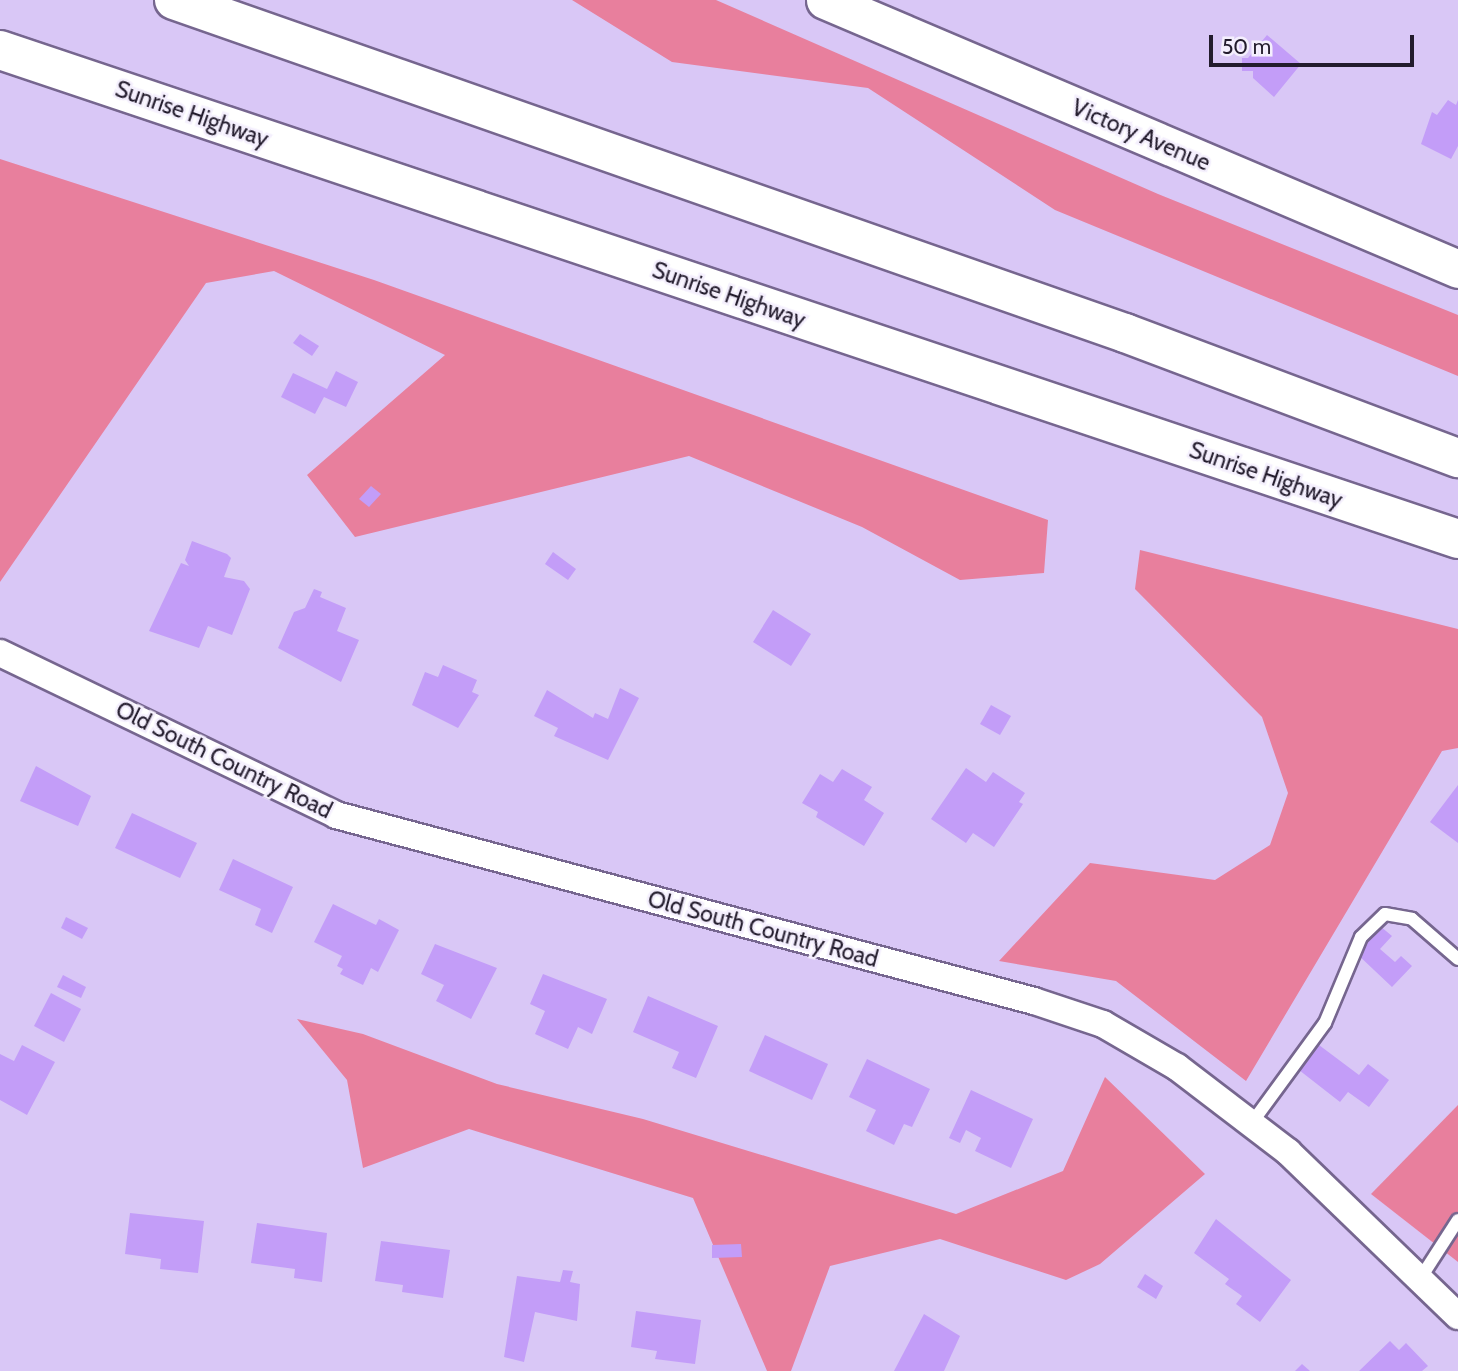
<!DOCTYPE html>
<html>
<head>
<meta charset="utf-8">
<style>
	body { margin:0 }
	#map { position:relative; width:1458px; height:1371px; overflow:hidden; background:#d9c7f6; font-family:Cabin,sans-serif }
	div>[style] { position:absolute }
	.forest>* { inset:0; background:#e87f9d }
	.building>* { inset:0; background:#c39df8 }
	.roads { filter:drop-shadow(2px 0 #76668f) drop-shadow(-2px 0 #76668f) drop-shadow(0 2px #76668f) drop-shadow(0 -2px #76668f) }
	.lane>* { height:12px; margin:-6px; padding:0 6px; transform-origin:6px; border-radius:6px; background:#fff }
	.street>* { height:26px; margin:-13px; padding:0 13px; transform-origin:13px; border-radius:13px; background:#fff }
	.secondary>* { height:37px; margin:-18.5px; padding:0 18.5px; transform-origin:18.5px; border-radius:18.5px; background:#fff }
	.highway>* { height:38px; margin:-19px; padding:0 19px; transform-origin:19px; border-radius:19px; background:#fff }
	span { translate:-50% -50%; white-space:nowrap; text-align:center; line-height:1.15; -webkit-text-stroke:5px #f4effd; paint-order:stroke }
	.street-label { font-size:23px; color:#231c2d }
	.scale { position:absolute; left:1209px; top:35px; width:205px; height:32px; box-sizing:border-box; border:4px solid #231c2d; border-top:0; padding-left:9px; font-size:21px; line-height:24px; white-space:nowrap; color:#231c2d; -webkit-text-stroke:5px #f4effd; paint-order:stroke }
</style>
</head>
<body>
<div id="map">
	<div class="forest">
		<i style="clip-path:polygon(572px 0,716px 0,1158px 194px,1458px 315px,1458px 376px,1055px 210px,868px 88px,672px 62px)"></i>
		<i style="clip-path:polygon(0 159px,374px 280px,1048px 520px,1044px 573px,960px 580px,862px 527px,689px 456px,355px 537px,307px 475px,445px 355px,274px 271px,206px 283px,0 582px)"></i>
		<i style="clip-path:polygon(1140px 550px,1458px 629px,1458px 748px,1442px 751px,1246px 1081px,1116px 981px,999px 961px,1090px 863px,1215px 880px,1270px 845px,1288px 793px,1262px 717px,1135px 589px)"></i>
		<i style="clip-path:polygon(297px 1019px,363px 1034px,497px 1084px,643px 1119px,956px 1214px,1063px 1171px,1105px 1077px,1205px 1174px,1100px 1264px,1066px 1280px,940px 1239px,830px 1266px,791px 1371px,767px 1371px,693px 1198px,469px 1129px,363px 1168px,347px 1080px)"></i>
		<i style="clip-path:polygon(1458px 1105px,1458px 1262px,1371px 1194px)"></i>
	</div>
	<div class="building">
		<i style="clip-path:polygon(1267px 35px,1301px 64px,1274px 97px,1253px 78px,1253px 71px,1242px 71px,1242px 58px,1248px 58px)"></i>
		<i style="clip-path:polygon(1448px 100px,1456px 105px,1458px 100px,1458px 146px,1451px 159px,1421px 144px,1432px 112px,1437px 115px)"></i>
		<i style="clip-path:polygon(300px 334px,319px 346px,312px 356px,293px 343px)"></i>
		<i style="clip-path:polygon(336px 371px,358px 382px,346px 407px,324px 397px,315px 414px,281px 397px,293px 373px,327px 389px)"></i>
		<i style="clip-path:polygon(371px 486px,381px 494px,369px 507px,359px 499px)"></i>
		<i style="clip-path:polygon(192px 541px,227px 554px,231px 558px,224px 577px,244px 581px,250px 589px,232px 635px,208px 626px,199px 648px,149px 631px,181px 563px,189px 566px,185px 560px)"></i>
		<i style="clip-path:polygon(553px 552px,576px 569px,568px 580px,545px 564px)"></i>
		<i style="clip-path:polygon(314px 589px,322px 592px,320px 597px,346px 608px,337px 631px,359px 640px,341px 682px,278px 648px,294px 612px,305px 608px)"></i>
		<i style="clip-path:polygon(773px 610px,811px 634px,791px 666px,753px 642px)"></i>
		<i style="clip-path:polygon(443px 665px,477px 680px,472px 692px,479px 695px,458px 728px,412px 705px,425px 672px,438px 677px)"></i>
		<i style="clip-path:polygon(620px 688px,639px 698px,608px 760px,554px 736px,558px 728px,534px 716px,547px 690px,593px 718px,595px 713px,608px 719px)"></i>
		<i style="clip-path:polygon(991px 705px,1011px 716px,1000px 735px,980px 724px)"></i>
		<i style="clip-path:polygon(36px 766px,91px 796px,78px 826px,20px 801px)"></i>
		<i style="clip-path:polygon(966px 768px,986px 782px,993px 772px,1025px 793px,1019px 802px,1023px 804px,994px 847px,973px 833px,966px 843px,931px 819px)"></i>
		<i style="clip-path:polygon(842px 769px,872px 787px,864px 800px,884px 813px,864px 846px,816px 817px,818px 812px,802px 803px,820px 774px,833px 782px)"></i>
		<i style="clip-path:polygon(1458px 785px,1458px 843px,1430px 822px)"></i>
		<i style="clip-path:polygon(132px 813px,197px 843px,180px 878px,115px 848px)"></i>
		<i style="clip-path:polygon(233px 859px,293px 887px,272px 933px,255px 925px,261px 909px,219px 890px)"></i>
		<i style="clip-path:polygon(333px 904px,376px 925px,379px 919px,399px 930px,378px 972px,371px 968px,363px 985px,340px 974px,343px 969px,337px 966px,342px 956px,314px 942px)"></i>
		<i style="clip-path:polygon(66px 917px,88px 928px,82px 939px,61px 928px)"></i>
		<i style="clip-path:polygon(1380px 926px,1392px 936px,1380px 949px,1395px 962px,1401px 956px,1412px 966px,1392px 987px,1356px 953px)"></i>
		<i style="clip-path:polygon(435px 944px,497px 968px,471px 1019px,436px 1001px,444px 985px,421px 974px)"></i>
		<i style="clip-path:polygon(543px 974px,607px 999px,592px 1034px,578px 1027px,568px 1049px,535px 1034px,545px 1011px,530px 1004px)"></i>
		<i style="clip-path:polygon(63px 975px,86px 987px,81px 998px,57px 987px)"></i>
		<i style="clip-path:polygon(51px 993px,81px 1009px,64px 1042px,34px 1026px)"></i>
		<i style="clip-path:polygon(648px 996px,718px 1026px,696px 1078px,672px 1068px,679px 1052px,633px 1032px)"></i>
		<i style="clip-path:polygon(765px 1035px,828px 1064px,812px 1100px,749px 1071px)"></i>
		<i style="clip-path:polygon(22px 1045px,55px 1062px,27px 1115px,0 1100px,0 1054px,14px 1061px)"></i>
		<i style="clip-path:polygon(1319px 1045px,1359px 1075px,1368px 1064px,1389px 1080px,1369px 1107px,1348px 1092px,1340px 1102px,1299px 1070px)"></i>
		<i style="clip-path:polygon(867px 1059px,930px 1089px,912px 1127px,904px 1124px,894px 1145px,866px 1131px,876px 1110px,849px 1097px)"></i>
		<i style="clip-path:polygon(971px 1090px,1033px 1119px,1011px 1168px,975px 1151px,981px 1138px,966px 1130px,960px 1143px,949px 1138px)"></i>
		<i style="clip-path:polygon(130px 1213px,204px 1221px,198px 1273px,160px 1269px,161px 1259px,125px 1254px)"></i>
		<i style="clip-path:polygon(1216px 1219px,1291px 1280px,1260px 1322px,1236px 1304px,1242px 1296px,1225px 1284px,1229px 1279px,1194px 1253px)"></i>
		<i style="clip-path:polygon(257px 1223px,327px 1233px,322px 1282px,294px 1278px,295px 1269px,251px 1263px)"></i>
		<i style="clip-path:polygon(381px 1241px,450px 1250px,443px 1298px,402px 1292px,403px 1285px,375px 1281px)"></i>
		<i style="clip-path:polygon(741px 1244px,742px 1257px,712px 1258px,712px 1245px)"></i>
		<i style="clip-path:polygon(563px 1270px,573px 1271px,570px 1282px,580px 1284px,577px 1321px,535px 1312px,524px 1362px,504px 1357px,517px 1276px,560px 1282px)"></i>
		<i style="clip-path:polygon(1145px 1274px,1163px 1286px,1156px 1299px,1137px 1287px)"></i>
		<i style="clip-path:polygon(636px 1311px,701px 1320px,695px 1364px,655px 1359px,657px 1351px,631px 1347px)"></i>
		<i style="clip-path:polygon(924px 1314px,960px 1336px,944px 1371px,894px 1371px)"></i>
		<i style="clip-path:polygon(1390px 1341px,1399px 1350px,1406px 1343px,1428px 1366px,1422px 1371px,1359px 1371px)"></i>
		<i style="clip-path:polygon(1302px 1364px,1310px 1371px,1295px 1371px)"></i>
	</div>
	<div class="roads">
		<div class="lane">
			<i style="left:1251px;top:1124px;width:125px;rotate:-53.8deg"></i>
			<i style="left:1325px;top:1023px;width:93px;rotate:-67.3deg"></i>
			<i style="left:1361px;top:937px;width:33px;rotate:-44deg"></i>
			<i style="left:1385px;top:914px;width:27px;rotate:10deg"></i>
			<i style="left:1412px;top:919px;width:61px;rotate:41deg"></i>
			<i style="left:1420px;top:1279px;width:70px;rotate:-57.2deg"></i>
		</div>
		<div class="street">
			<i style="left:0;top:653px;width:373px;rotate:25.7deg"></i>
			<i style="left:336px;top:815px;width:722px;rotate:14.92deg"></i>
			<i style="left:1034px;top:1001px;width:73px;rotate:18.4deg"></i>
			<i style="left:1103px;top:1024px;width:86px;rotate:30.2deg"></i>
			<i style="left:1177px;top:1067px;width:140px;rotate:37.4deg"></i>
			<i style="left:1288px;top:1152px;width:236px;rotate:44deg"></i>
		</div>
		<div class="secondary">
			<i style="left:825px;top:0;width:688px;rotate:23.02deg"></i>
		</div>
		<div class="highway">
			<i style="left:174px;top:0;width:1008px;rotate:19.3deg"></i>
			<i style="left:1125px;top:333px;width:356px;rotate:20.6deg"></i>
			<i style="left:0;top:50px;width:1538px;rotate:18.54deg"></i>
		</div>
	</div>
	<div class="street-label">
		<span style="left:192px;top:114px;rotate:19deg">Sunrise Highway</span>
		<span style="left:1141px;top:135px;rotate:23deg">Victory Avenue</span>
		<span style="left:729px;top:295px;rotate:19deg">Sunrise Highway</span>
		<span style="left:1266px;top:475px;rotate:19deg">Sunrise Highway</span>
		<span style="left:224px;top:760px;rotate:26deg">Old South Country Road</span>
		<span style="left:763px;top:929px;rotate:15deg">Old South Country Road</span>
	</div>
	<div class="scale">50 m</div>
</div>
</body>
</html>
